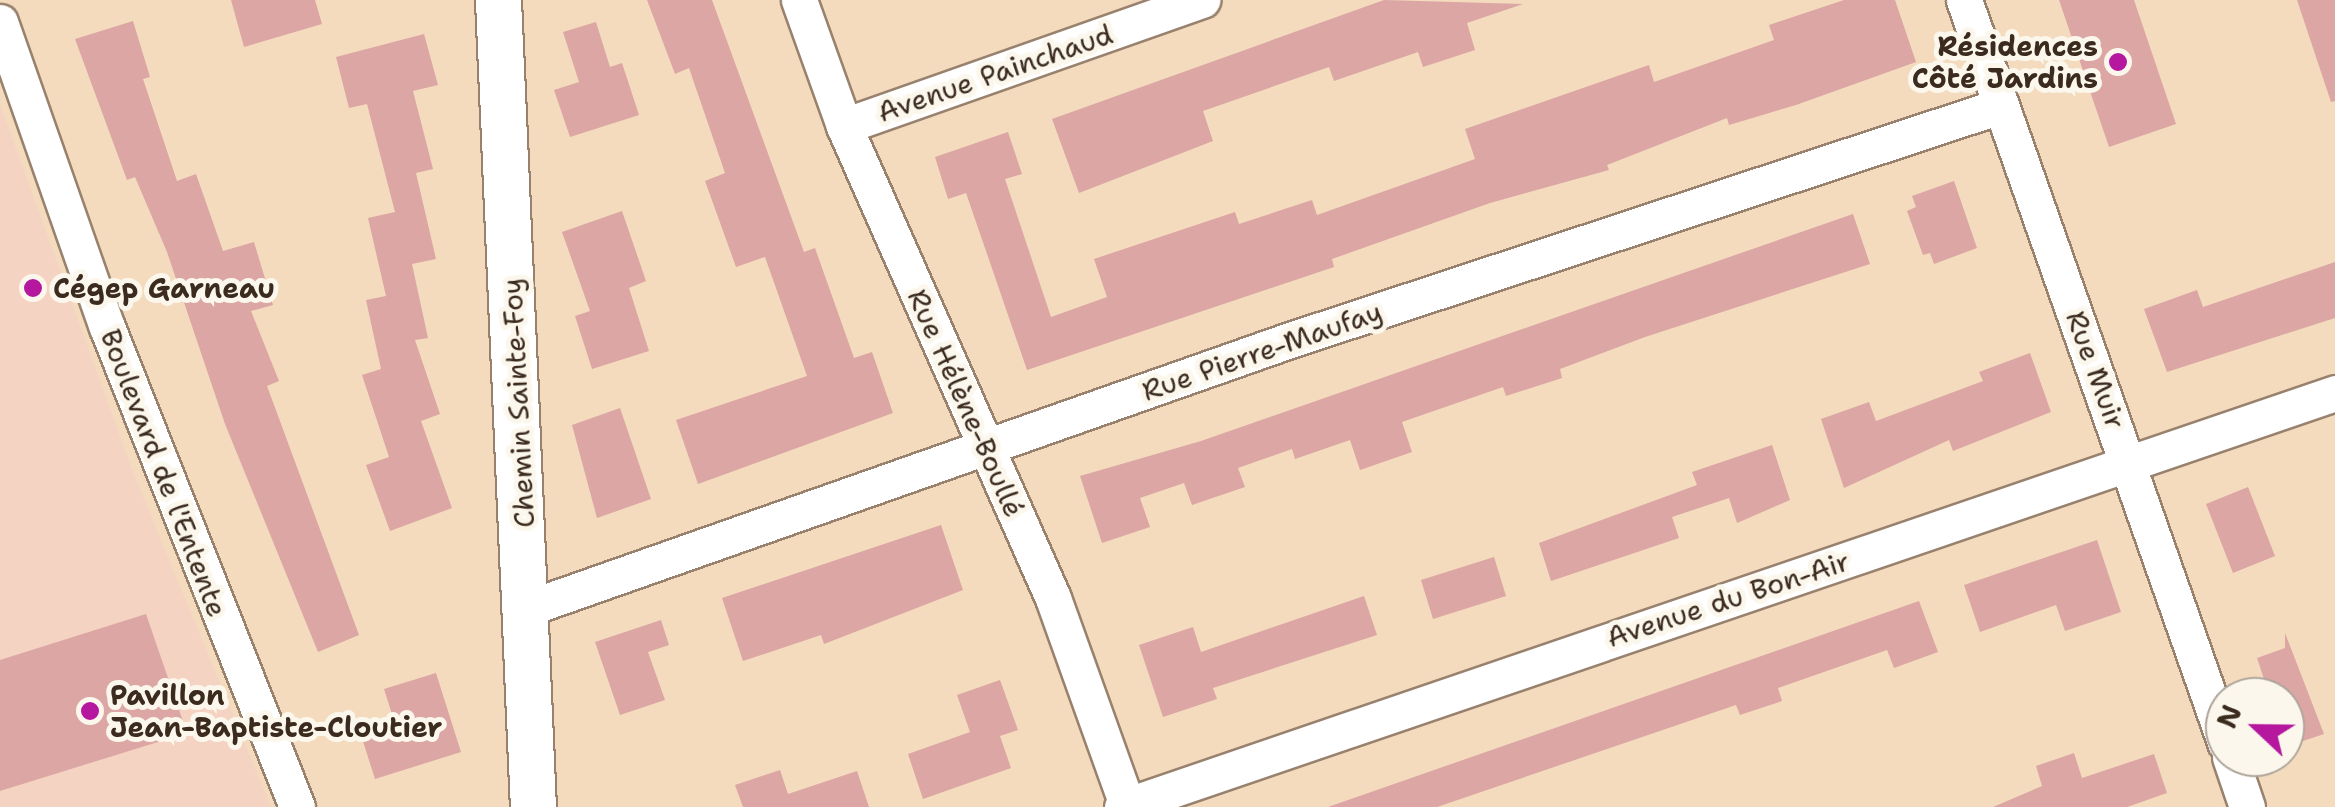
<!DOCTYPE html>
<html>
<head>
<meta charset="utf-8">
<style>
	body { margin:0 }
	#map { position:relative; width:2335px; height:807px; overflow:hidden; background:#f4dbbe; font-family:"Shantell Sans",sans-serif }
	div>[style] { position:absolute }
	.built>* { inset:0; background:#f5d3c2 }
	.building>* { inset:0; background:#dba6a3 }
	.roads { filter:drop-shadow(2px 0 #98826e) drop-shadow(-2px 0 #98826e) drop-shadow(0 2px #98826e) drop-shadow(0 -2px #98826e) }
	.minor>* { height:35px; margin:-17.5px; padding:0 17.5px; transform-origin:17.5px; border-radius:17.5px; background:#fff }
	.major>* { height:45px; margin:-22.5px; padding:0 22.5px; transform-origin:22.5px; border-radius:22.5px; background:#fff }
	.dots>* { width:28px; height:28px; translate:-50% -50%; box-sizing:border-box; border:5px solid #fbf7ec; border-radius:50% }
	span { translate:-50% -50%; white-space:nowrap; text-align:center; line-height:1.15; -webkit-text-stroke:10px #fbf7ec; paint-order:stroke }
	.poi-label { font-size:28px; color:#3b2a1e; font-weight:700 }
	.right { translate:-100% -50%; text-align:right }
	.left { translate:0 -50%; text-align:left }
	.street-label { font-size:28px; color:#3b2a1e }
	.north { position:absolute; left:2205px; top:677px; width:100px; height:100px; box-sizing:border-box; background:#fbf7ec; border:2px solid #aea59a; border-radius:50%; rotate:292deg; font-size:28px; font-weight:700; line-height:40px; text-align:center; color:#3b2a1e }
	.north::after { content:''; display:block; margin:auto; width:35px; height:45px; background:#b5179e; clip-path:polygon(50% 0,100% 100%,50% 72%,0 100%) }
</style>
</head>
<body>
<div id="map">
	<div class="built">
		<i style="clip-path:polygon(0 104px,133px 472px,271px 807px,0 807px)"></i>
	</div>
	<div class="building">
		<i style="clip-path:polygon(231px 0,315px 0,322px 24px,244px 47px)"></i>
		<i style="clip-path:polygon(647px 0,712px 0,804px 252px,815px 248px,854px 358px,872px 352px,893px 413px,698px 484px,676px 420px,807px 376px,765px 257px,736px 267px,705px 181px,725px 173px,689px 68px,675px 74px)"></i>
		<i style="clip-path:polygon(1384px 0,1523px 4px,1467px 23px,1475px 50px,1423px 67px,1418px 52px,1334px 81px,1329px 67px,1203px 111px,1213px 141px,1079px 193px,1052px 119px)"></i>
		<i style="clip-path:polygon(1844px 0,1895px 0,1916px 62px,1796px 105px,1729px 125px,1727px 118px,1607px 165px,1609px 170px,1490px 203px,1332px 259px,1334px 267px,1027px 370px,966px 193px,948px 199px,935px 157px,1008px 132px,1022px 174px,1005px 179px,1051px 317px,1107px 297px,1094px 259px,1235px 212px,1239px 224px,1312px 200px,1317px 215px,1475px 159px,1465px 129px,1649px 65px,1654px 82px,1774px 40px,1769px 25px)"></i>
		<i style="clip-path:polygon(2059px 0,2134px 0,2176px 124px,2109px 147px)"></i>
		<i style="clip-path:polygon(2297px 0,2335px 0,2335px 101px,2331px 102px)"></i>
		<i style="clip-path:polygon(133px 21px,150px 77px,143px 79px,177px 181px,196px 174px,223px 251px,254px 242px,273px 305px,251px 311px,279px 381px,267px 386px,359px 635px,318px 652px,225px 424px,167px 252px,135px 177px,127px 180px,75px 39px)"></i>
		<i style="clip-path:polygon(596px 22px,610px 67px,622px 63px,639px 115px,570px 137px,554px 90px,579px 82px,563px 32px)"></i>
		<i style="clip-path:polygon(424px 34px,438px 85px,413px 91px,433px 169px,416px 173px,436px 259px,412px 264px,428px 338px,415px 340px,440px 414px,421px 421px,452px 508px,390px 531px,366px 465px,389px 457px,362px 375px,381px 369px,366px 300px,386px 296px,368px 218px,395px 212px,367px 104px,349px 108px,336px 57px)"></i>
		<i style="clip-path:polygon(1954px 181px,1977px 248px,1934px 264px,1930px 253px,1923px 255px,1907px 211px,1916px 207px,1912px 196px)"></i>
		<i style="clip-path:polygon(622px 211px,646px 281px,629px 288px,649px 351px,592px 369px,575px 316px,590px 311px,562px 232px)"></i>
		<i style="clip-path:polygon(1853px 214px,1870px 264px,1645px 337px,1560px 369px,1562px 378px,1506px 396px,1503px 387px,1402px 422px,1412px 452px,1360px 470px,1350px 440px,1295px 459px,1292px 449px,1238px 468px,1245px 487px,1192px 505px,1184px 483px,1140px 498px,1150px 527px,1102px 543px,1080px 476px,1201px 441px)"></i>
		<i style="clip-path:polygon(2335px 262px,2335px 318px,2167px 372px,2144px 309px,2197px 290px,2203px 307px)"></i>
		<i style="clip-path:polygon(2030px 353px,2051px 412px,1953px 451px,1949px 440px,1844px 488px,1821px 419px,1869px 402px,1876px 421px,1983px 381px,1979px 372px)"></i>
		<i style="clip-path:polygon(620px 408px,651px 499px,597px 518px,572px 425px)"></i>
		<i style="clip-path:polygon(1772px 445px,1790px 500px,1737px 523px,1729px 498px,1672px 517px,1679px 538px,1551px 581px,1539px 543px,1697px 485px,1692px 472px)"></i>
		<i style="clip-path:polygon(2248px 487px,2275px 556px,2233px 573px,2206px 504px)"></i>
		<i style="clip-path:polygon(941px 525px,963px 590px,824px 644px,821px 635px,743px 661px,722px 598px)"></i>
		<i style="clip-path:polygon(2097px 540px,2121px 612px,2065px 631px,2056px 605px,1980px 632px,1964px 585px)"></i>
		<i style="clip-path:polygon(1494px 557px,1506px 596px,1433px 619px,1421px 580px)"></i>
		<i style="clip-path:polygon(1364px 596px,1377px 635px,1213px 688px,1217px 699px,1163px 717px,1139px 645px,1193px 627px,1201px 652px)"></i>
		<i style="clip-path:polygon(1919px 601px,1938px 652px,1894px 668px,1887px 650px,1778px 688px,1782px 701px,1740px 715px,1736px 705px,1437px 807px,1328px 807px)"></i>
		<i style="clip-path:polygon(146px 614px,187px 733px,0 791px,0 660px)"></i>
		<i style="clip-path:polygon(661px 620px,669px 645px,648px 652px,665px 700px,620px 715px,595px 642px)"></i>
		<i style="clip-path:polygon(2285px 633px,2324px 734px,2285px 747px,2285px 697px,2270px 697px,2257px 658px,2285px 648px)"></i>
		<i style="clip-path:polygon(436px 673px,461px 752px,375px 779px,361px 735px,395px 724px,384px 689px)"></i>
		<i style="clip-path:polygon(1000px 680px,1018px 730px,1000px 736px,1011px 768px,923px 799px,908px 754px,970px 732px,957px 695px)"></i>
		<i style="clip-path:polygon(2074px 753px,2082px 778px,2154px 754px,2167px 793px,2127px 807px,1993px 807px,2042px 786px,2036px 766px)"></i>
		<i style="clip-path:polygon(780px 770px,788px 794px,857px 771px,869px 807px,743px 807px,735px 785px)"></i>
	</div>
	<div class="roads">
		<div class="minor">
			<i style="left:799px;top:0;width:134px;rotate:70.3deg"></i>
			<i style="left:844px;top:126px;width:516px;rotate:66.12deg"></i>
			<i style="left:1053px;top:598px;width:222px;rotate:70.3deg"></i>
			<i style="left:1964px;top:0;width:787px;rotate:70.62deg"></i>
			<i style="left:0;top:22px;width:323px;rotate:70.7deg"></i>
			<i style="left:107px;top:327px;width:516px;rotate:68.4deg"></i>
			<i style="left:844px;top:126px;width:380px;rotate:-19.4deg"></i>
			<i style="left:528px;top:608px;width:805px;rotate:-19.38deg"></i>
			<i style="left:1287px;top:341px;width:751px;rotate:-18.24deg"></i>
			<i style="left:2230px;top:757px;width:53px;rotate:71.2deg"></i>
			<i style="left:1122px;top:807px;width:1282px;rotate:-18.84deg"></i>
		</div>
		<div class="major">
			<i style="left:498px;top:0;width:808px;rotate:87.52deg"></i>
		</div>
	</div>
	<div class="dots">
		<i style="left:2118px;top:62px;background:#b5179e"></i>
		<i style="left:33px;top:288px;background:#b5179e"></i>
		<i style="left:90px;top:711px;background:#b5179e"></i>
	</div>
	<div class="poi-label">
		<span class="right" style="left:2098px;top:62px">Résidences<br>Côté Jardins</span>
		<span class="left" style="left:53px;top:288px">Cégep Garneau</span>
		<span class="left" style="left:110px;top:711px">Pavillon<br>Jean-Baptiste-Cloutier</span>
	</div>
	<div class="street-label">
		<span style="left:995px;top:73px;rotate:-19deg">Avenue Painchaud</span>
		<span style="left:1262px;top:351px;rotate:-19deg">Rue Pierre-Maufay</span>
		<span style="left:2096px;top:370px;rotate:70deg">Rue Muir</span>
		<span style="left:518px;top:403px;rotate:-93deg">Chemin Sainte-Foy</span>
		<span style="left:966px;top:403px;rotate:66deg">Rue Hélène-Boullé</span>
		<span style="left:164px;top:473px;rotate:69deg">Boulevard de l'Entente</span>
		<span style="left:1728px;top:599px;rotate:-18deg">Avenue du Bon-Air</span>
	</div>
	<div class="north">N</div>
</div>
</body>
</html>
